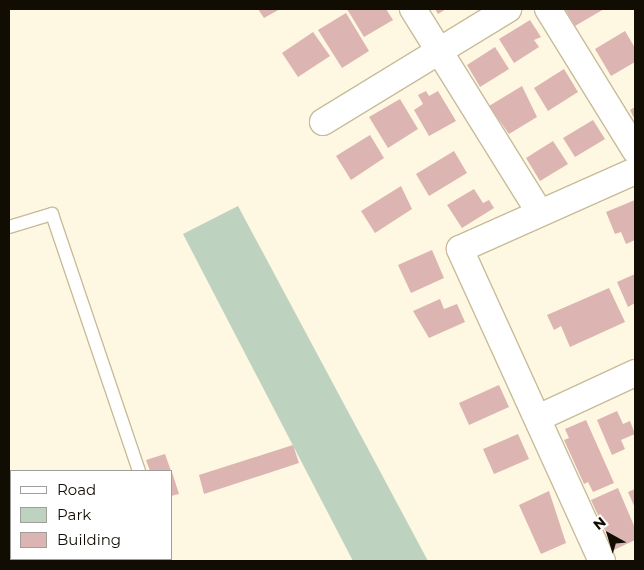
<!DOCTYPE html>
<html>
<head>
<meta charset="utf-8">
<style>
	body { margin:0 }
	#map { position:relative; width:644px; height:570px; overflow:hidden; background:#fef7e2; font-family:Montserrat,sans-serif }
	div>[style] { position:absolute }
	.green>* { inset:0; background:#bdd2bf }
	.building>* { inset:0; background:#dcb4b2 }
	.roads { filter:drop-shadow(1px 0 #c7bc9a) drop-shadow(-1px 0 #c7bc9a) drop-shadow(0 1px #c7bc9a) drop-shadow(0 -1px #c7bc9a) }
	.lane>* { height:12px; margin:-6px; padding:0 6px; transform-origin:6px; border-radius:6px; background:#fff }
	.street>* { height:26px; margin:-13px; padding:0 13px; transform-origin:13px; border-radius:13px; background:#fff }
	span { translate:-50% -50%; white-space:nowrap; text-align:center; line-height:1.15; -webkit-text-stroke:4.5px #fff; paint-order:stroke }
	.frame { position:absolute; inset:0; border:10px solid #110d03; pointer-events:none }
	.legend { position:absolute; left:10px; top:470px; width:162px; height:90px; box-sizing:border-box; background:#fff; border:1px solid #a09e9a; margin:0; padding:6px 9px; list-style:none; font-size:15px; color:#110d03 }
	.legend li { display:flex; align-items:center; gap:10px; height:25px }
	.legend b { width:25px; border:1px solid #a09e9a }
	.north { position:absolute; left:584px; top:510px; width:50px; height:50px; -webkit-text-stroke:4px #fff; paint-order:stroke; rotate:321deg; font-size:14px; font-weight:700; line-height:20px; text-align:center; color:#110d03 }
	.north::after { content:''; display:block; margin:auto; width:18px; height:22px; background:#110d03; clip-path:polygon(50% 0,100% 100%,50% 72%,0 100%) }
</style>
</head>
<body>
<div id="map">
	<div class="green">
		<i style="clip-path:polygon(238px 206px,428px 561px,353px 561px,183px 234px)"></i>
	</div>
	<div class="building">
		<i style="clip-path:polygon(258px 9px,280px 9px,264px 18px)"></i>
		<i style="clip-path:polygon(347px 9px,386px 9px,393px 20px,364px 37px)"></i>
		<i style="clip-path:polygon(435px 9px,446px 9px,438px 14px)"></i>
		<i style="clip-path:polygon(565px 9px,604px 9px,575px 26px)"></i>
		<i style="clip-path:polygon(346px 13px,369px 51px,342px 68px,318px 30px)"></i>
		<i style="clip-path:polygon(530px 20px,541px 37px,534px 40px,539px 47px,514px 63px,499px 39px)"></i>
		<i style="clip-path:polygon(625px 31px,635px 48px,635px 62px,611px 76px,595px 49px)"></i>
		<i style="clip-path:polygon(313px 32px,330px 56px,298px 77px,282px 53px)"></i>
		<i style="clip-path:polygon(495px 47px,509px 69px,480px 87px,467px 65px)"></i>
		<i style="clip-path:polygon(564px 69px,578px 92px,548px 111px,534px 88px)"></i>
		<i style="clip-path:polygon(522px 86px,537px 117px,509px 134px,489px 106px)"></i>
		<i style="clip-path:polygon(426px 91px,429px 96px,438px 91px,456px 121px,429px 136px,414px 110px,423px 104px,418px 95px)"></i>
		<i style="clip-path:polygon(400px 99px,418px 129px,388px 148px,369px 117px)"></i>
		<i style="clip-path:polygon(635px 107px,635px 120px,630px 110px)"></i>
		<i style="clip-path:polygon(593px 120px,605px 139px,575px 157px,563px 138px)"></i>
		<i style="clip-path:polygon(370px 135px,384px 158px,351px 180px,336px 156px)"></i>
		<i style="clip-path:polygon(553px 141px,568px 164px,540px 181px,526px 158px)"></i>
		<i style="clip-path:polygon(454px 151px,467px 173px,429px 196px,416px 174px)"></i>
		<i style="clip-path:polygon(401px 186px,412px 209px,375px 233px,361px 211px)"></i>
		<i style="clip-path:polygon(474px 189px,483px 203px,489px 200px,494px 208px,462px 228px,447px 205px)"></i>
		<i style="clip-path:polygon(635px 200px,635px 240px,626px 244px,621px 232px,615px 234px,606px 212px)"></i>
		<i style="clip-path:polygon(432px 250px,444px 278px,411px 293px,398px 265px)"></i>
		<i style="clip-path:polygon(635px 274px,635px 303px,628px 307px,617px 282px)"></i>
		<i style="clip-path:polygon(609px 288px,625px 322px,570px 347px,561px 326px,554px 330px,547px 315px)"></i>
		<i style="clip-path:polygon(440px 299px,444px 309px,457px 304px,465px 322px,429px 338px,413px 311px)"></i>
		<i style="clip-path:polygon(499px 385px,509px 407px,469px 425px,459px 403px)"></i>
		<i style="clip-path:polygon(617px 411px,623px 424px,630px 421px,635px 434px,621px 440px,625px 449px,612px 455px,597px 420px)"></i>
		<i style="clip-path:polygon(586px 420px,614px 483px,593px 492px,588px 482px,584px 484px,564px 440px,569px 438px,565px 429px)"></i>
		<i style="clip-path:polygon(518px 434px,529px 459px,494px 474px,483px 449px)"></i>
		<i style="clip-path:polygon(293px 445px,299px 463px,204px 494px,199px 475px)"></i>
		<i style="clip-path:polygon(165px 454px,171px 471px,150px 471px,146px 460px)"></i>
		<i style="clip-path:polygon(172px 472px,179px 494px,171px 496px,171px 473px)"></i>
		<i style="clip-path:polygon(618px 488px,635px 528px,635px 540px,614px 550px,591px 500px)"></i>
		<i style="clip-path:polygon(635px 489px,635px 508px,628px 492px)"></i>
		<i style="clip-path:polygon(549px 491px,566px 543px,541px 554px,519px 505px)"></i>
	</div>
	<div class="roads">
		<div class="lane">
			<i style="left:9px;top:227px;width:45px;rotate:-16.8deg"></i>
			<i style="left:52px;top:214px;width:271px;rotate:71.3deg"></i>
		</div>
		<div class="street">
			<i style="left:413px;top:9px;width:240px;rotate:58.1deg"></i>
			<i style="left:548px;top:9px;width:166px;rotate:58.3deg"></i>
			<i style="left:323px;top:122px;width:217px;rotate:-31.4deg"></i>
			<i style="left:538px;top:418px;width:107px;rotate:-24.9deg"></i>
			<i style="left:602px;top:561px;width:343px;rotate:-114.5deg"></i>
			<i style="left:460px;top:249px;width:192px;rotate:-24deg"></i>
		</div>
	</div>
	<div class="frame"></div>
	<ul class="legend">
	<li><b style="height:6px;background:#fff"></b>Road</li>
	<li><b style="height:14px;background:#bdd2bf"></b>Park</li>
	<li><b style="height:14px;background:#dcb4b2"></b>Building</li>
	</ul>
	<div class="north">N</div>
</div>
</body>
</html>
